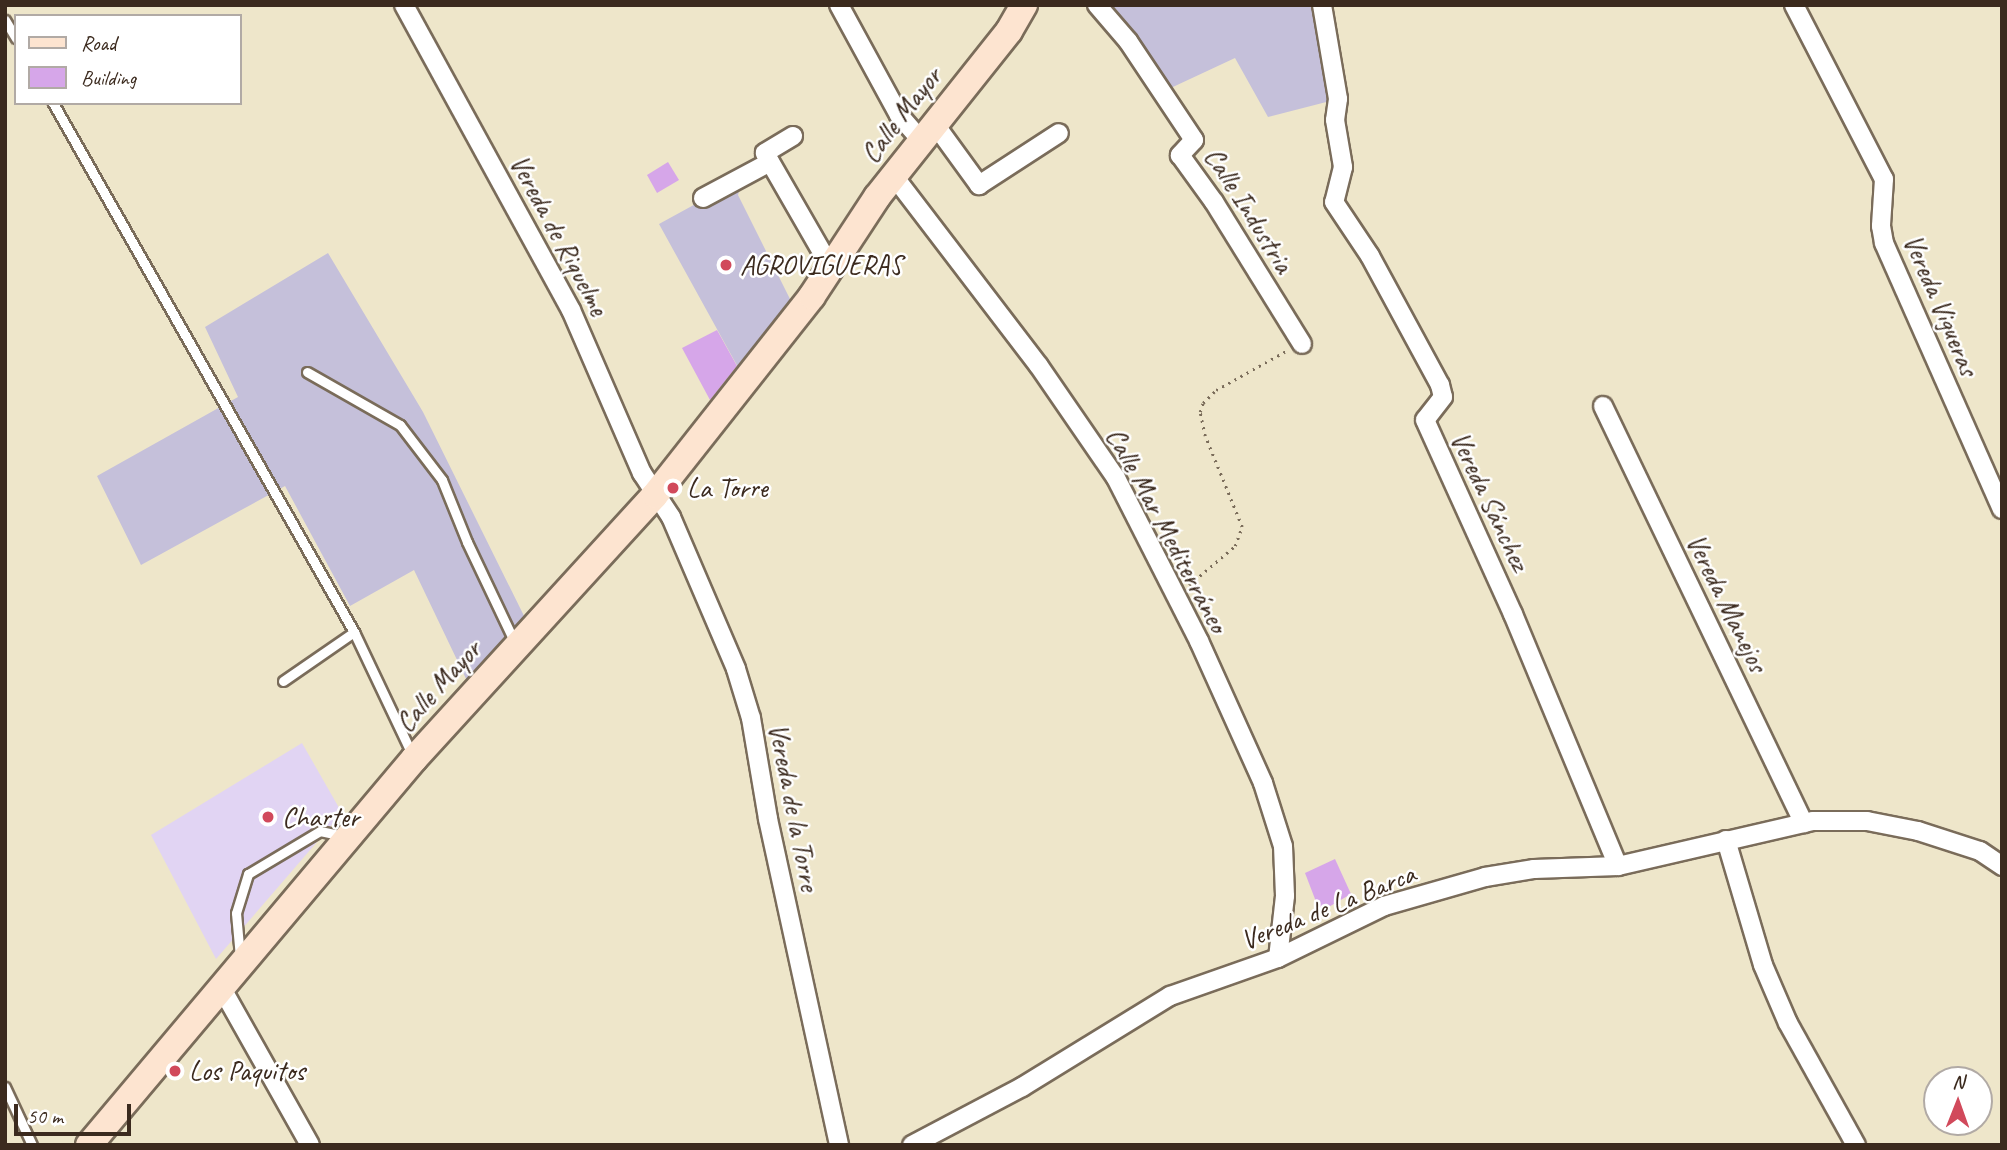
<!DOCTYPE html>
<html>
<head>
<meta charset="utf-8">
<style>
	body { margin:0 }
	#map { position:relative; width:2007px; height:1150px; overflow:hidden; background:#eee6ca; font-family:Caveat,sans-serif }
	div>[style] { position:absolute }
	.built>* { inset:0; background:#e1d4f3 }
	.industrial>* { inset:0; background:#c5c0da }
	.building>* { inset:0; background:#d6a6e9 }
	.path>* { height:2.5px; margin-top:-1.25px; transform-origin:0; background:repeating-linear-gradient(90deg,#7a6c5a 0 2px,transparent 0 7px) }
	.roads { filter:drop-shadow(2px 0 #7a6c5a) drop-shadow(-2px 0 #7a6c5a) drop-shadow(0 2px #7a6c5a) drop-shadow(0 -2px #7a6c5a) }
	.lane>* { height:9px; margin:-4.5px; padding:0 4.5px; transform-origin:4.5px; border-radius:4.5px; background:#fff }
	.street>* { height:18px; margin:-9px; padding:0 9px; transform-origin:9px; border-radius:9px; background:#fff }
	.secondary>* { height:26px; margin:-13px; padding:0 13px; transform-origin:13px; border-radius:13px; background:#fde4d0 }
	.dots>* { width:19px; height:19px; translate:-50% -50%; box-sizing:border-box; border:4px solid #fff; border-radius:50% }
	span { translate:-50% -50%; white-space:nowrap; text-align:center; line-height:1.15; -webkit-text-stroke:5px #fff; paint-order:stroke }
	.street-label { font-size:28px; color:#3b2a1e }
	.poi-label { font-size:28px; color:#3b2a1e }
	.left { translate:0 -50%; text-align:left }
	.frame { position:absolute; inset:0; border:7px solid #3b2a1e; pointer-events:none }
	.legend { position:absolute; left:14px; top:14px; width:228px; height:91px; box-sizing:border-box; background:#fff; border:2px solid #b1aaa5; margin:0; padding:9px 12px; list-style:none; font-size:21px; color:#3b2a1e }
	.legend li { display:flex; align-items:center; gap:14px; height:35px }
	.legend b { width:35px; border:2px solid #b1aaa5 }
	.north { position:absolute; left:1923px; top:1066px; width:70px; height:70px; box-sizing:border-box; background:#fff; border:2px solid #b1aaa5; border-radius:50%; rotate:1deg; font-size:19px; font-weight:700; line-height:28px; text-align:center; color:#3b2a1e }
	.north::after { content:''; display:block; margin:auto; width:24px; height:32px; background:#d1495b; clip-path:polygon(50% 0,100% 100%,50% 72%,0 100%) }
	.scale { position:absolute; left:14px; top:1104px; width:117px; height:32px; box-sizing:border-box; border:4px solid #3b2a1e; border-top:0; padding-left:9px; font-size:21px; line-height:24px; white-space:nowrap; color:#3b2a1e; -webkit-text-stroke:5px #fff; paint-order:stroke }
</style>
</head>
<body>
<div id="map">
	<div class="built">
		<i style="clip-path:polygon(302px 743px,342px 813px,216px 959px,151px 835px)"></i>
	</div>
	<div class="industrial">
		<i style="clip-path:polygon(1101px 5px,1322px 5px,1338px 99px,1268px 117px,1235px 58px,1160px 93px)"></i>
		<i style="clip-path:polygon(743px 178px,738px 195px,792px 303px,739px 369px,659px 224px)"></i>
		<i style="clip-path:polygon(328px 253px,423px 412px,528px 624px,469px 685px,414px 570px,350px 606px,285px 486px,141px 565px,97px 476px,238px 397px,205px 327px)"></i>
	</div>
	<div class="building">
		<i style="clip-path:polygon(668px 162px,679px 180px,657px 193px,647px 175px)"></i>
		<i style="clip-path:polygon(717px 330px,737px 366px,710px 400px,682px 348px)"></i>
		<i style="clip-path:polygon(1335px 859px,1351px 894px,1320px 912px,1305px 873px)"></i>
	</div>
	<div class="path">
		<i style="left:1189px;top:585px;width:60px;rotate:-40.3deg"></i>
		<i style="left:1235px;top:546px;width:20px;rotate:-70deg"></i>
		<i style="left:1242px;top:527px;width:98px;rotate:-112.1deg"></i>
		<i style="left:1205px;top:436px;width:25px;rotate:-102deg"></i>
		<i style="left:1200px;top:412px;width:9px;rotate:-72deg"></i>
		<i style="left:1203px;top:403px;width:18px;rotate:-45deg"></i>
		<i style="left:1216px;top:390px;width:80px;rotate:-29.1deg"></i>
	</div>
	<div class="roads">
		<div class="lane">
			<i style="left:5px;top:20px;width:21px;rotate:59deg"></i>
			<i style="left:53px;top:103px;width:609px;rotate:60.36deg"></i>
			<i style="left:354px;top:632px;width:135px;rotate:64.6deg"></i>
			<i style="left:307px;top:372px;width:107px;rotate:29.7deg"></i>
			<i style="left:400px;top:425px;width:69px;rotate:52.6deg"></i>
			<i style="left:442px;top:480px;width:67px;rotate:68deg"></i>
			<i style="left:467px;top:542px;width:112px;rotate:64.6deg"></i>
			<i style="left:283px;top:681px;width:86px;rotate:-34.6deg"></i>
			<i style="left:240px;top:957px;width:44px;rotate:-95.2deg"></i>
			<i style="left:236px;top:913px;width:41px;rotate:-72.9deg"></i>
			<i style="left:248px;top:874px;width:84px;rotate:-30.8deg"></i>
			<i style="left:320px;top:831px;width:24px;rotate:12deg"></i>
			<i style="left:5px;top:1087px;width:64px;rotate:65deg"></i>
		</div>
		<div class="street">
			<i style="left:404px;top:5px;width:348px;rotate:61.3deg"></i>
			<i style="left:571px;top:310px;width:178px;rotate:66.5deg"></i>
			<i style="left:642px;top:473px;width:53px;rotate:56.6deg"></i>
			<i style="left:671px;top:517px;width:165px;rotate:66.8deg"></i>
			<i style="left:736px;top:669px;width:51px;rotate:73deg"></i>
			<i style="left:751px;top:718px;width:102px;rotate:80.4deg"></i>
			<i style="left:768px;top:819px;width:334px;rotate:77.7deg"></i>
			<i style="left:839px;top:5px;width:125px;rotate:61.4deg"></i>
			<i style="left:899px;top:115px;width:33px;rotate:49deg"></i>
			<i style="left:1097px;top:5px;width:48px;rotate:49.3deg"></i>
			<i style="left:1128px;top:41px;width:119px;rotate:56.3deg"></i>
			<i style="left:1194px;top:140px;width:21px;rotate:133deg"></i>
			<i style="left:1180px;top:155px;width:58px;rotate:54.1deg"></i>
			<i style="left:1214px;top:202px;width:167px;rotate:58.2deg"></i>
			<i style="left:1322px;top:5px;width:95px;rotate:80.3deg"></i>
			<i style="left:1338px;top:99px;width:21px;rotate:98deg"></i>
			<i style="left:1335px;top:120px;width:48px;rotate:80.3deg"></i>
			<i style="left:1343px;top:167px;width:36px;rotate:104deg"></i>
			<i style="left:1334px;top:202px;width:65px;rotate:56.3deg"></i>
			<i style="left:1370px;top:256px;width:147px;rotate:61.5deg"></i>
			<i style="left:1440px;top:385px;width:12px;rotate:76deg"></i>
			<i style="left:1443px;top:397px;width:29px;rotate:128deg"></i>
			<i style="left:1425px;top:420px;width:213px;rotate:65.6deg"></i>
			<i style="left:1513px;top:614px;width:273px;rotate:67.4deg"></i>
			<i style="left:1794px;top:5px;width:196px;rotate:62.7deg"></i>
			<i style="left:1884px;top:179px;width:47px;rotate:93.7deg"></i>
			<i style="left:1881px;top:226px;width:17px;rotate:80deg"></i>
			<i style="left:1884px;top:243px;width:291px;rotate:66.1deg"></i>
			<i style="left:934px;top:123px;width:77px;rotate:54deg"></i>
			<i style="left:979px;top:185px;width:95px;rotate:-33deg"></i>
			<i style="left:793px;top:136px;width:33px;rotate:149deg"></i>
			<i style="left:765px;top:153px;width:133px;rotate:60.1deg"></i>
			<i style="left:893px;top:175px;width:240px;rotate:52.6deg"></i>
			<i style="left:1039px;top:366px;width:136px;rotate:55.5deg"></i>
			<i style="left:1116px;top:478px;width:183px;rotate:63deg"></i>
			<i style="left:1199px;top:641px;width:156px;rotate:65.7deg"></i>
			<i style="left:1263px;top:783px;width:66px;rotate:72.4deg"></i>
			<i style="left:1283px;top:846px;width:50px;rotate:87.7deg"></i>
			<i style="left:1285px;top:896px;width:62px;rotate:96.4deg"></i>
			<i style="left:703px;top:198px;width:76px;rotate:-28.2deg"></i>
			<i style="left:1603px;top:406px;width:463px;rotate:64.3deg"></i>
			<i style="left:1726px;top:840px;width:130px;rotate:73.5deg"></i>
			<i style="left:1763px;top:965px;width:63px;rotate:66.7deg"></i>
			<i style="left:1788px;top:1023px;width:140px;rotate:60.9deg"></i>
			<i style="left:221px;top:987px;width:181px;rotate:60.6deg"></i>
			<i style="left:912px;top:1145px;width:124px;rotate:-27.8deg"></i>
			<i style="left:1022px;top:1087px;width:174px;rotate:-31.6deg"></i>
			<i style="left:1170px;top:996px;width:114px;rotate:-19.4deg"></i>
			<i style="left:1278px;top:958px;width:118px;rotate:-26.1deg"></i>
			<i style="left:1384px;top:906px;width:105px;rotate:-16deg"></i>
			<i style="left:1485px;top:877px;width:50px;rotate:-9.3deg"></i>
			<i style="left:1534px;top:869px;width:84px;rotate:-2deg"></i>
			<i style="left:1618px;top:866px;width:200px;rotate:-13deg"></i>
			<i style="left:1813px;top:821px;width:54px"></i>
			<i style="left:1867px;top:821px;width:52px;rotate:11.1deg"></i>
			<i style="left:1918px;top:831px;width:65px;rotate:17.9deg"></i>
			<i style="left:1980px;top:851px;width:27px;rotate:34deg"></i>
		</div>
		<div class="secondary">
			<i style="left:89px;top:1145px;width:505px;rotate:-49.9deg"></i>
			<i style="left:414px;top:759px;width:357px;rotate:-47.6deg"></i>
			<i style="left:655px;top:495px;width:253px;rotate:-51.7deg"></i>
			<i style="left:812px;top:296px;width:118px;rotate:-56.7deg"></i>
			<i style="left:877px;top:197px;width:212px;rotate:-51.5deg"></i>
			<i style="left:1009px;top:31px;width:30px;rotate:-60deg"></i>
		</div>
	</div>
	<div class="dots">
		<i style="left:726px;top:265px;background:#d1495b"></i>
		<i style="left:673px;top:488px;background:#d1495b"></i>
		<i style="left:268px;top:817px;background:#d1495b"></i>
		<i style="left:175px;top:1071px;background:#d1495b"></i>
	</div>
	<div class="street-label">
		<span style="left:901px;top:115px;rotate:-52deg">Calle Mayor</span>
		<span style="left:1249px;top:210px;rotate:58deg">Calle Industria</span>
		<span style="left:559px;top:235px;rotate:62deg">Vereda de Riquelme</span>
		<span style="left:1941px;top:305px;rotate:67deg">Vereda Vigueras</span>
		<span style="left:1490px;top:501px;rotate:65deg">Vereda Sánchez</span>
		<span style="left:1167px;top:530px;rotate:62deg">Calle Mar Mediterráneo</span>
		<span style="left:1727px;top:603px;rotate:64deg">Vereda Manejos</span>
		<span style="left:438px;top:686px;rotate:-48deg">Calle Mayor</span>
		<span style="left:794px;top:807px;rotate:79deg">Vereda de la Torre</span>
		<span style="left:1328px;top:907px;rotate:-22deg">Vereda de La Barca</span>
	</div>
	<div class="poi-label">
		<span class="left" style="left:740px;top:265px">AGROVIGUERAS</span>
		<span class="left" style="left:687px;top:488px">La Torre</span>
		<span class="left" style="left:282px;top:817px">Charter</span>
		<span class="left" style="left:189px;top:1071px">Los Paquitos</span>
	</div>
	<div class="frame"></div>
	<ul class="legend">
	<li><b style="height:9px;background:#fde4d0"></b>Road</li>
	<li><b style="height:19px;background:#d6a6e9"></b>Building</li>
	</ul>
	<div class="north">N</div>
	<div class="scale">50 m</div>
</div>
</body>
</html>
